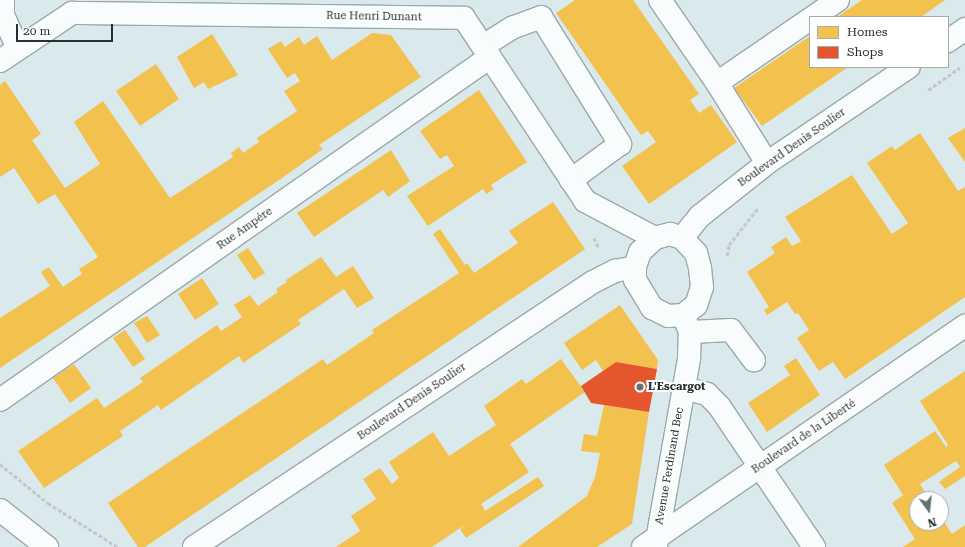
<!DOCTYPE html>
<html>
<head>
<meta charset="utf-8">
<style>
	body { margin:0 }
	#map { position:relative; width:965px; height:547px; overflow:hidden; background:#daeaec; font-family:"Roboto Serif",serif }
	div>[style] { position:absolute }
	.homes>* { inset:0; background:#f2c14e }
	.shops>* { inset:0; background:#e4572e }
	.path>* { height:2.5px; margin-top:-1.25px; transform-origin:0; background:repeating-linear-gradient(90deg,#c2c8c9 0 4px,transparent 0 6px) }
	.roads { filter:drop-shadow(1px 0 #9ca9aa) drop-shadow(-1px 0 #9ca9aa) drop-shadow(0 1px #9ca9aa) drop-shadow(0 -1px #9ca9aa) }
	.minor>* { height:22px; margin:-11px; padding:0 11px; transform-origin:11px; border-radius:11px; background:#f9fcfc }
	.major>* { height:22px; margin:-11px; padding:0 11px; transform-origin:11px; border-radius:11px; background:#f9fcfc }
	.dots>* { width:11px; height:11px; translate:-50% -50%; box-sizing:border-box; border:2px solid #fff; border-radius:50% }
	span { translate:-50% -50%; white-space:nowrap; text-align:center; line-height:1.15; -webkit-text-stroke:4px #fff; paint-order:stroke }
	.street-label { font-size:11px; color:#253031 }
	.poi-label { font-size:11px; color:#253031; font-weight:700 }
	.left { translate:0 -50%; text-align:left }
	.legend { position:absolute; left:809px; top:16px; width:140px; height:52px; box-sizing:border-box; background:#fff; border:1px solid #a8acad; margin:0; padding:5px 7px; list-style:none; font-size:12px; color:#253031 }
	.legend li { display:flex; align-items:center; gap:8px; height:20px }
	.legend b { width:20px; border:1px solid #a8acad }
	.north { position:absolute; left:909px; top:491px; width:40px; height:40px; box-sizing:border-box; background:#fff; border:1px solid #a8acad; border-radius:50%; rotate:165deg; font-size:11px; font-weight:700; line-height:16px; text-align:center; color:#253031 }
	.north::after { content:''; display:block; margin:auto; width:14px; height:18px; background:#647172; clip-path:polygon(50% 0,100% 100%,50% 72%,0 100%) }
	.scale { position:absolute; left:16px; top:24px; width:97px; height:18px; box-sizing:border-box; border:2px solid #253031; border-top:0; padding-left:5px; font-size:12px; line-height:14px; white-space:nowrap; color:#253031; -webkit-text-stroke:3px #fff; paint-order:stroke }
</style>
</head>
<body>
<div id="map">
	<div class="homes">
		<i style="clip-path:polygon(575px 0,633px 0,699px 94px,690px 100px,699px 113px,711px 105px,737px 142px,649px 204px,622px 166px,656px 142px,648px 131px,641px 135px,556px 13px)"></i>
		<i style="clip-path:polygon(862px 0,945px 0,921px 17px,837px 17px)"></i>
		<i style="clip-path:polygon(372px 33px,391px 35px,421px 77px,319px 145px,323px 149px,282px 178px,0 368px,0 318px,50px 286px,41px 272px,49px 267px,63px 287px,82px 274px,79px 269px,98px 257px,55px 194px,38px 204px,14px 168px,0 177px,0 85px,5px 81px,41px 134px,32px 140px,65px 188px,100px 164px,74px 122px,103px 101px,170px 198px,233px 157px,231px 153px,239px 147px,243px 153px,259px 142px,257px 138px,297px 111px,284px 91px,300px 81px,295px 73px,287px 78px,268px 49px,281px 41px,285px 47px,299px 37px,304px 45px,317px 36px,332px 60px)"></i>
		<i style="clip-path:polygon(212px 34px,238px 75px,208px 89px,204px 82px,194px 88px,177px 57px)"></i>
		<i style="clip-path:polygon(810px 36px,810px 67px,848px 67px,762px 126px,734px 88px)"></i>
		<i style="clip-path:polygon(156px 64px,179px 99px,140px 126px,116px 91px)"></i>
		<i style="clip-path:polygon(479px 90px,527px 162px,491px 185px,494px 189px,486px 194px,483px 189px,428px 226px,407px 196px,454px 166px,447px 155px,440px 159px,420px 131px)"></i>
		<i style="clip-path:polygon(965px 128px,965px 162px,948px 138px)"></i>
		<i style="clip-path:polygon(920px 133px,958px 191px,965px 187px,965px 297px,845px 379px,833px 362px,819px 371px,797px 338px,809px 330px,798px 313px,795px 314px,787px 302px,767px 315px,764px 310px,769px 307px,747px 272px,775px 253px,771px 247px,786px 237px,792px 246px,801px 241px,785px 217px,852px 175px,892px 234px,908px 223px,867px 163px,892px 146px,895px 150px)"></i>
		<i style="clip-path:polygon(391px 150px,410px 181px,388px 197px,383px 190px,314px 237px,297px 213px)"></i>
		<i style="clip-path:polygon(553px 202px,585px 249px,145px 547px,138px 547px,108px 503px,323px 359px,327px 365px,374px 333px,372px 330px,459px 273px,433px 234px,440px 229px,465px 265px,467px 263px,474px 273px,518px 243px,509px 231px)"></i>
		<i style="clip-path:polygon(248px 248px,265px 273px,254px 280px,237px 255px)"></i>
		<i style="clip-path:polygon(321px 257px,336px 277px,353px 266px,374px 298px,357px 308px,344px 289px,298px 320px,301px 324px,243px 363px,239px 356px,161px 410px,158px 405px,120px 431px,123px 436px,44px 488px,18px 451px,97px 398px,104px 408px,143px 382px,140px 378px,217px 325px,221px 331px,242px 317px,234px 305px,250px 295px,258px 306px,278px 292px,276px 289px,287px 282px,286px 280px)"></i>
		<i style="clip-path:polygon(202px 278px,219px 304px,195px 320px,178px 294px)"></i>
		<i style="clip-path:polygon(620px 305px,658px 360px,657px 369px,616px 362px,603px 371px,596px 360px,582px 370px,564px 343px)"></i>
		<i style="clip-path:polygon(147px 316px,160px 335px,147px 343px,134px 323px)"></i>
		<i style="clip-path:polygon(125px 330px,145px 359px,133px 367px,113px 338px)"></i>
		<i style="clip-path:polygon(796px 358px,820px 395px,767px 432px,748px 403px,790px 375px,784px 366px)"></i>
		<i style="clip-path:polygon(561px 359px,585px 392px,510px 444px,529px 472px,481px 504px,485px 511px,538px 477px,544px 486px,466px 538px,460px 529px,469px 522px,432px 547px,336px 547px,360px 531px,351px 516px,376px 499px,363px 479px,380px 468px,392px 484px,399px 478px,389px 462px,433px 432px,449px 456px,496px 425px,484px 406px,522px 379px,526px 384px)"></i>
		<i style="clip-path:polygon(74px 364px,91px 388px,70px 403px,53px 378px)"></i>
		<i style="clip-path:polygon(965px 371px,965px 476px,945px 489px,939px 482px,960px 467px,956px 461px,920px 484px,929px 499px,917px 499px,917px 523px,941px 523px,941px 517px,952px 534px,965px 525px,965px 547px,903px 547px,915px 539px,892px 503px,903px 495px,884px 465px,935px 431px,946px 447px,948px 445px,920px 401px)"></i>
		<i style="clip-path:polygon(604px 405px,649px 412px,632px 524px,597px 547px,518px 547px,587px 496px,595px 477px,600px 453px,581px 451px,584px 434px,597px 436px)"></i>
	</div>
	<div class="shops">
		<i style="clip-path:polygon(616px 362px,657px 369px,649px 412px,591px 403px,581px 386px)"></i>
	</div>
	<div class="path">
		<i style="left:928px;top:90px;width:39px;rotate:-35deg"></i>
		<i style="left:594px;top:238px;width:11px;rotate:63deg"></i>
		<i style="left:727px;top:256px;width:11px;rotate:-80deg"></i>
		<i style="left:729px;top:245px;width:47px;rotate:-51.9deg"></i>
		<i style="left:0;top:464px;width:62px;rotate:39.1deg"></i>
		<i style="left:48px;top:503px;width:83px;rotate:32.2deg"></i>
	</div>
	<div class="roads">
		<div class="minor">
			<i style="left:3px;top:0;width:15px;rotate:90deg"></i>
			<i style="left:3px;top:15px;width:37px;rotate:66deg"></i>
			<i style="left:660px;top:0;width:101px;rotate:55.5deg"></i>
			<i style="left:717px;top:83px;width:113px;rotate:-34.5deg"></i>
			<i style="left:813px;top:17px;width:30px;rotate:-34deg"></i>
			<i style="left:948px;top:41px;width:21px;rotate:-35deg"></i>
			<i style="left:483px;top:46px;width:36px;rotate:-32deg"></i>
			<i style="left:514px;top:27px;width:29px;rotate:-20deg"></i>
			<i style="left:541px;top:17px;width:150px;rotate:58.1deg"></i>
			<i style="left:620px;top:144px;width:61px;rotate:143.7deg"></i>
			<i style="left:0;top:61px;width:87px;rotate:-33.7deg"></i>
			<i style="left:72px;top:13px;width:392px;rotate:0.7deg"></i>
			<i style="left:464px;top:18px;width:219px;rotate:56.5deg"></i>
			<i style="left:585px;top:201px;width:79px;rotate:27.9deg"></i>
			<i style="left:717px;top:83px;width:94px;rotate:58deg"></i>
			<i style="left:670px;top:234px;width:13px;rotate:18deg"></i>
			<i style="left:682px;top:238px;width:21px;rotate:47deg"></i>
			<i style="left:696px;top:253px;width:16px;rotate:75deg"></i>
			<i style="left:700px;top:268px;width:19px;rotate:84deg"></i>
			<i style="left:702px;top:287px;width:19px;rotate:108deg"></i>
			<i style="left:696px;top:305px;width:16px;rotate:142deg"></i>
			<i style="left:683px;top:315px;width:15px;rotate:176deg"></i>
			<i style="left:668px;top:316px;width:18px;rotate:-153deg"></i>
			<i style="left:652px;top:308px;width:33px;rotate:-121deg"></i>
			<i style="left:635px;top:280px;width:13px;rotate:-90deg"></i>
			<i style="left:635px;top:267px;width:16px;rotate:-72deg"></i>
			<i style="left:640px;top:252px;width:21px;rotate:-43deg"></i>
			<i style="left:655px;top:238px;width:16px;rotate:-15deg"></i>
			<i style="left:682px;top:238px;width:28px;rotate:-51deg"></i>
			<i style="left:700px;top:216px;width:85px;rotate:-38.3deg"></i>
			<i style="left:767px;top:163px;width:171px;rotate:-34.1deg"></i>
			<i style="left:690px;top:332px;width:41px;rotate:-2.8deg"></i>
			<i style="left:731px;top:330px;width:38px;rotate:53deg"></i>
			<i style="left:683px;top:388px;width:25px;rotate:14deg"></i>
			<i style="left:707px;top:394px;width:17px;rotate:45deg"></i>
			<i style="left:719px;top:406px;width:170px;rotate:56deg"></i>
			<i style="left:0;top:400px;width:598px;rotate:-34.99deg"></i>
			<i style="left:656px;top:546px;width:191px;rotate:-80deg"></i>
			<i style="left:689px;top:358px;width:26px;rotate:-88deg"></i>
			<i style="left:690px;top:332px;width:18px;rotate:-112deg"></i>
			<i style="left:194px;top:547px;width:479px;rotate:-33.6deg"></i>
			<i style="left:593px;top:282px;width:25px;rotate:-27deg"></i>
			<i style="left:615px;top:271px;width:20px;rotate:-11deg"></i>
			<i style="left:643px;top:547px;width:391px;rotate:-34.5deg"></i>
		</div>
		<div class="major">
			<i style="left:0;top:510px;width:60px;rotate:38.2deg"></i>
		</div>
	</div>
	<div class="dots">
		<i style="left:640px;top:387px;background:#647172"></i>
	</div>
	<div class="street-label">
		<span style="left:374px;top:17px;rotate:1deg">Rue Henri Dunant</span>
		<span style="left:792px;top:148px;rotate:-35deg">Boulevard Denis Soulier</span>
		<span style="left:245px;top:229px;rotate:-35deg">Rue Ampére</span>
		<span style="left:412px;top:402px;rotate:-34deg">Boulevard Denis Soulier</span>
		<span style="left:804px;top:437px;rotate:-34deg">Boulevard de la Liberté</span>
		<span style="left:670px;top:466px;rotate:-80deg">Avenue Ferdinand Bec</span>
	</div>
	<div class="poi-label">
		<span class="left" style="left:648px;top:387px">L'Escargot</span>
	</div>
	<ul class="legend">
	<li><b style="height:11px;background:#f2c14e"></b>Homes</li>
	<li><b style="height:11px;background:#e4572e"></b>Shops</li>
	</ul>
	<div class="north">N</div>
	<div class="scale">20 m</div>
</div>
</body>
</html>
